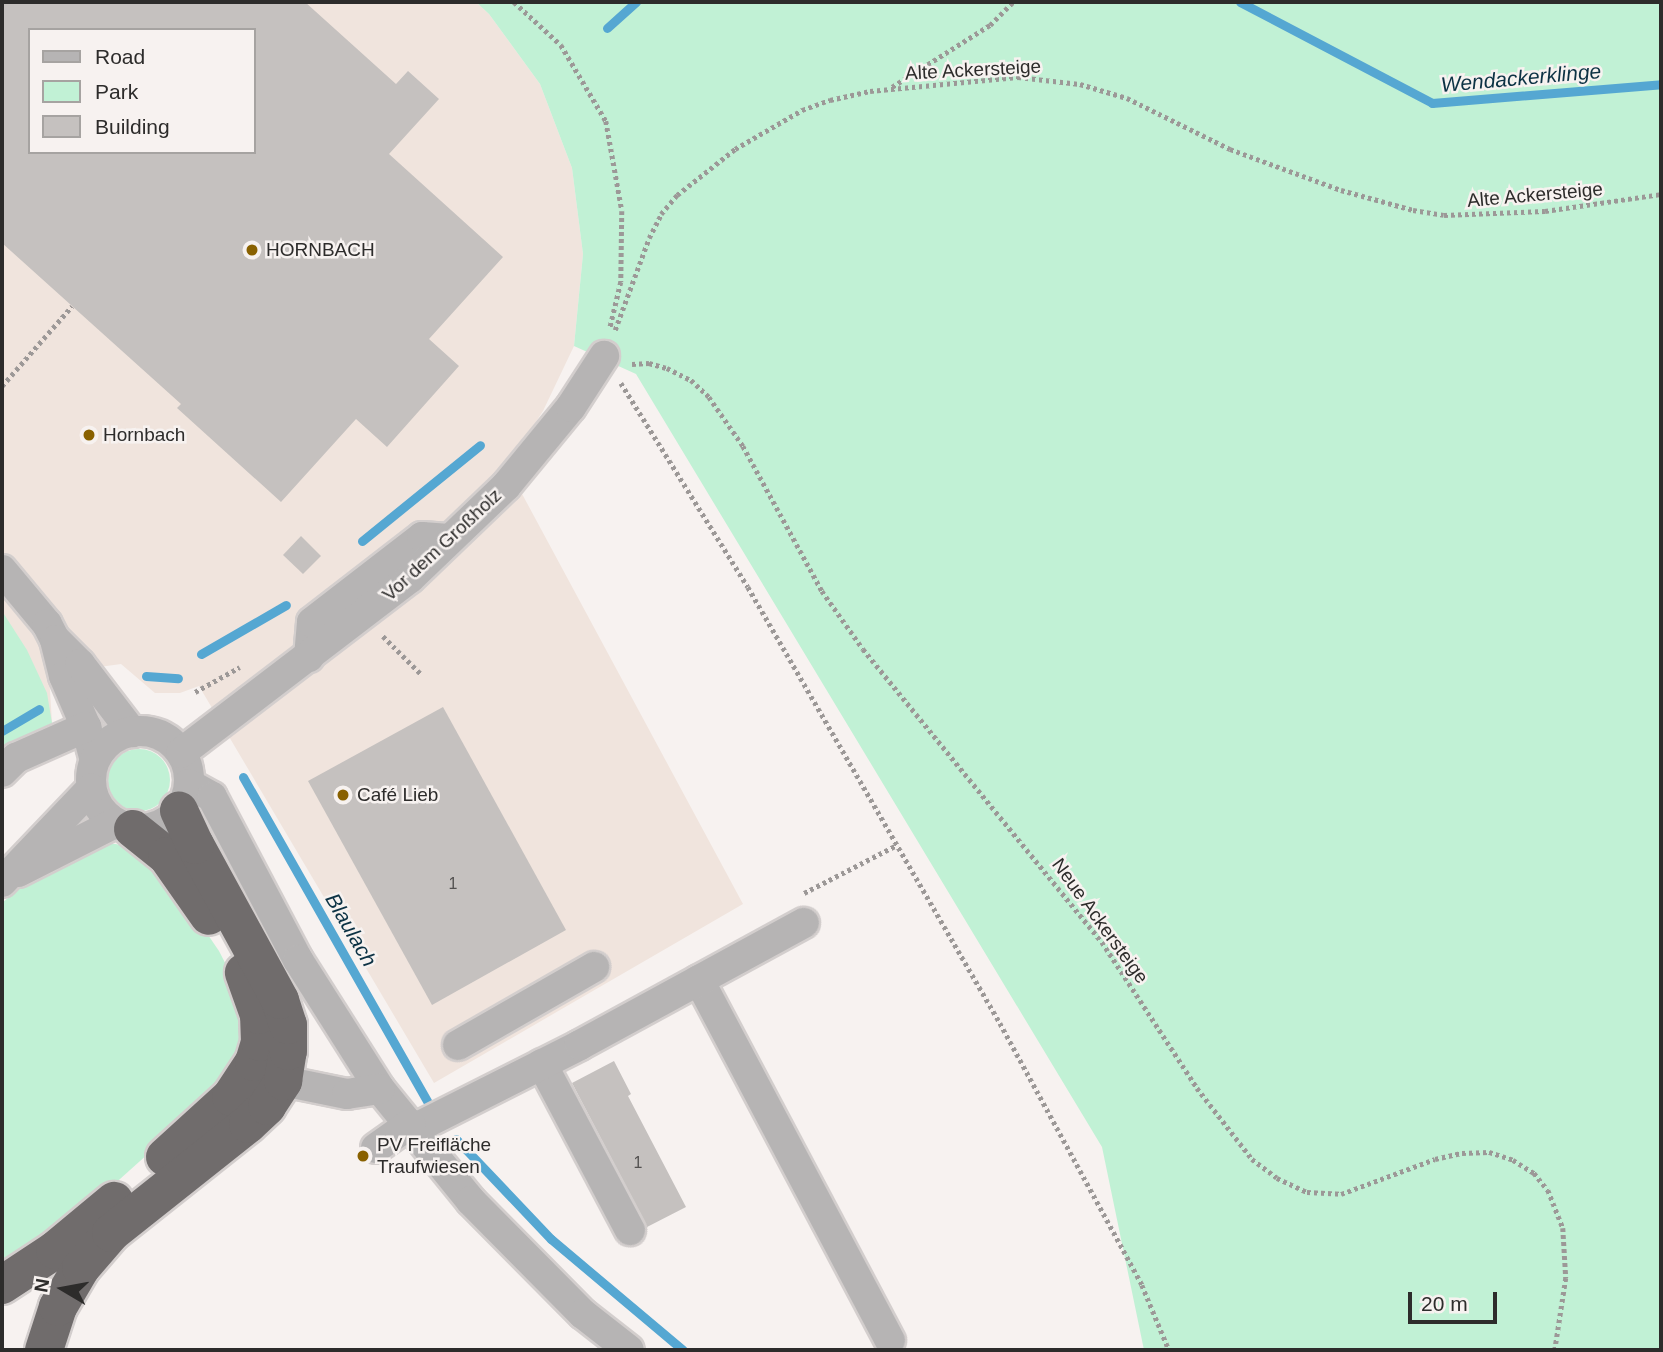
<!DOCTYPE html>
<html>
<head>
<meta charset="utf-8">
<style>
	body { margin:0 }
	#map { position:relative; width:1663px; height:1352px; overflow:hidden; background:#f7f2f0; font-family:Helvetica,sans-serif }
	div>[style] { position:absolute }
	.built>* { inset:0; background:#f0e4dd }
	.green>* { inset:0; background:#c1f1d5 }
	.round { border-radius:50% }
	.stream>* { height:9px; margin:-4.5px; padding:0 4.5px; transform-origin:4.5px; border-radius:4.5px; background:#55a7d2 }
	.building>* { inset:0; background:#c5c1bf }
	.path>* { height:4.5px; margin-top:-2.25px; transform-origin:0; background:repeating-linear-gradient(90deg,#9c9897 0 3.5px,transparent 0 7px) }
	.roads { filter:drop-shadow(2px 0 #d3cecd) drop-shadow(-2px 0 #d3cecd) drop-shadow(0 2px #d3cecd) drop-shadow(0 -2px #d3cecd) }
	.minor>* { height:30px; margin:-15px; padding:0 15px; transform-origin:15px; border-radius:15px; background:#b6b4b4 }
	.minor>.ring { margin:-15px; padding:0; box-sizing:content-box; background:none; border:30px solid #b6b4b4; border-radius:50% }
	.highway>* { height:38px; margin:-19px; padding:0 19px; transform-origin:19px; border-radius:19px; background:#706c6c }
	.dots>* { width:19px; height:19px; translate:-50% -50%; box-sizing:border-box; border:4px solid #f7f2f0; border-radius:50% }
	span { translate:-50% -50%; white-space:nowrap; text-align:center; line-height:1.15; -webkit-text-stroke:5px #f7f2f0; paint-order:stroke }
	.number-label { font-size:16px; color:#535150 }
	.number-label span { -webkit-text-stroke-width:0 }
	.street-label { font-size:19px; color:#2d2c2b }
	.poi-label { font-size:19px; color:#2d2c2b }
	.left { translate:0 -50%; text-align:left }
	.water-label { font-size:21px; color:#0c3244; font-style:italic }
	.frame { position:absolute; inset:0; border:4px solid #2d2c2b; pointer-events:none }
	.legend { position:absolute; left:28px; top:28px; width:228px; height:126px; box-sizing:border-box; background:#f7f2f0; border:2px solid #a6a3a1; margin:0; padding:9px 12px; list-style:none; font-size:21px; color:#2d2c2b }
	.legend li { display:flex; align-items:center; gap:14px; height:35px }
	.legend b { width:35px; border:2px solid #a6a3a1 }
	.north { position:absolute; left:28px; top:1254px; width:70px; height:70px; -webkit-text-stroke:5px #f7f2f0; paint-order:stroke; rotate:280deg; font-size:19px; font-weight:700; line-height:28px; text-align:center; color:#2d2c2b }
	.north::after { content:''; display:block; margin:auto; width:24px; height:32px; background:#2d2c2b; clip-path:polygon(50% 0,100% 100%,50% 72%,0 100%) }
	.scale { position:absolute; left:1408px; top:1292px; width:89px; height:32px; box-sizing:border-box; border:4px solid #2d2c2b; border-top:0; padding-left:9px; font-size:21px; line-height:24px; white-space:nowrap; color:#2d2c2b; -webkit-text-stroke:5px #f7f2f0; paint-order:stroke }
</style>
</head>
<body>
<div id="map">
	<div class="built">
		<i style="clip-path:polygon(evenodd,2px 2px,476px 2px,489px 14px,540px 84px,572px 168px,583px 254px,574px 346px,543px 411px,507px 466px,743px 904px,434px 1083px,199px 686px,180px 693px,155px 693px,121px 664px,49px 674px,52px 723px,2px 751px,2px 2px,30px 30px,254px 30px,254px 152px,30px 152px,30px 30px)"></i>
	</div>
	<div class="green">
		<i style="clip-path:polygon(476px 2px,1661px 2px,1661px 1350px,1144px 1350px,1102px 1147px,636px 374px,574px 346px,583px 254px,572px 168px,540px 84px,489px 14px)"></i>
		<i style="clip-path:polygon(2px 611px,27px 650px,47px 693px,52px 723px,2px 751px)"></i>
		<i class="round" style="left:108px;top:749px;width:62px;height:62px"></i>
		<i style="clip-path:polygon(96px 844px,116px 844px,137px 851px,193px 913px,219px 951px,243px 998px,240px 1056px,198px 1109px,91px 1205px,2px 1271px,2px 903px,23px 885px)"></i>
	</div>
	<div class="stream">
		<i style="left:1240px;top:2px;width:217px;rotate:27.7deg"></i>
		<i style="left:1432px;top:103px;width:230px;rotate:-4.7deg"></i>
		<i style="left:607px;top:28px;width:39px;rotate:-42deg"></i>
		<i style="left:362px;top:541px;width:152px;rotate:-39.1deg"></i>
		<i style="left:201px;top:654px;width:98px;rotate:-30deg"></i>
		<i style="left:146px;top:676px;width:32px;rotate:4deg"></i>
		<i style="left:2px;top:731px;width:43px;rotate:-30.7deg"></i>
		<i style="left:243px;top:777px;width:373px;rotate:60.4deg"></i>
		<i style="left:456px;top:1139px;width:138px;rotate:46.5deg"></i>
		<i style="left:551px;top:1239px;width:172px;rotate:40.1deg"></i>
	</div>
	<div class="building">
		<i style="clip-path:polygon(evenodd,2px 2px,305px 2px,396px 84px,408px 71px,439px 99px,389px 154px,503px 257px,429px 339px,459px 366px,387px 447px,356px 419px,281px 502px,177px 408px,181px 404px,2px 243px,2px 2px,30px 30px,254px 30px,254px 152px,30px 152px,30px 30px)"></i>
		<i style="clip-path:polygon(301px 536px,321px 556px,303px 574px,283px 555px)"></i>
		<i style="clip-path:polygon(443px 707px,566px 930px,432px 1005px,308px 781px)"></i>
		<i style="clip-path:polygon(614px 1061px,631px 1094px,628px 1096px,686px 1207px,647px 1227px,572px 1083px)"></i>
	</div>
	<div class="path">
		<i style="left:514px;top:2px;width:64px;rotate:42.5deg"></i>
		<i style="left:561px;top:45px;width:88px;rotate:59.4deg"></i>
		<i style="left:606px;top:121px;width:91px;rotate:79.9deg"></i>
		<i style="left:622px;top:211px;width:71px;rotate:90.8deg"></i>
		<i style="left:621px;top:282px;width:47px;rotate:103.4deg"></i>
		<i style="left:892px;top:87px;width:116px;rotate:-32.3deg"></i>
		<i style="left:990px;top:25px;width:33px;rotate:-45deg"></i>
		<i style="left:615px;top:330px;width:98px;rotate:-69.7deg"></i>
		<i style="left:649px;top:238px;width:27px;rotate:-63deg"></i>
		<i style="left:661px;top:214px;width:25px;rotate:-50deg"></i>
		<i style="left:677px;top:195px;width:74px;rotate:-38.4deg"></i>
		<i style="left:735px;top:149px;width:78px;rotate:-30.2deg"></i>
		<i style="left:802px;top:110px;width:30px;rotate:-20deg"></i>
		<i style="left:830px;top:100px;width:41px;rotate:-12.7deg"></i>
		<i style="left:870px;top:91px;width:149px;rotate:-5.4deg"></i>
		<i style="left:1018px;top:77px;width:62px;rotate:6.4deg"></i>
		<i style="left:1080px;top:84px;width:49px;rotate:16.6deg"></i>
		<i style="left:1127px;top:98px;width:115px;rotate:26.3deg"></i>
		<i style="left:1230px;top:149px;width:118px;rotate:20.3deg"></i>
		<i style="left:1341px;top:190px;width:75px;rotate:15.5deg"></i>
		<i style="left:1413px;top:210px;width:31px;rotate:9deg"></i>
		<i style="left:1444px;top:215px;width:101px;rotate:-2.3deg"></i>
		<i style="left:1545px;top:211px;width:117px;rotate:-8.3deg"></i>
		<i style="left:632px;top:364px;width:17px;rotate:-3deg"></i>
		<i style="left:649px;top:363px;width:19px;rotate:16deg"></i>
		<i style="left:667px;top:368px;width:27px;rotate:27deg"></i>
		<i style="left:691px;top:380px;width:25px;rotate:43deg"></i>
		<i style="left:709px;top:397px;width:60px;rotate:55.2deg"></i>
		<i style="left:743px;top:446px;width:165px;rotate:61.4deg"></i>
		<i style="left:822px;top:591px;width:71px;rotate:54.7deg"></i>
		<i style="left:863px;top:649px;width:378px;rotate:50.8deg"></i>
		<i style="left:1102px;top:942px;width:174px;rotate:56.9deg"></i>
		<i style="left:1197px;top:1088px;width:90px;rotate:52.2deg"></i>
		<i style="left:1252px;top:1159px;width:31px;rotate:37deg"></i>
		<i style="left:1277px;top:1178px;width:33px;rotate:25deg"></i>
		<i style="left:1307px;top:1192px;width:34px;rotate:3deg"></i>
		<i style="left:1341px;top:1194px;width:100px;rotate:-20.4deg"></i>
		<i style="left:1435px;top:1159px;width:28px;rotate:-13deg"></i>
		<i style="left:1462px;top:1153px;width:27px;rotate:-2deg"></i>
		<i style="left:1489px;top:1152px;width:25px;rotate:18deg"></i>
		<i style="left:1513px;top:1160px;width:25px;rotate:32deg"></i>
		<i style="left:1534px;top:1173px;width:22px;rotate:51deg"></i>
		<i style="left:1548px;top:1190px;width:41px;rotate:68.5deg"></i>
		<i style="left:1563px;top:1228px;width:50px;rotate:86.6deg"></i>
		<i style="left:1566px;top:1278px;width:73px;rotate:98.7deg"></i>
		<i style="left:621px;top:383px;width:240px;rotate:58.1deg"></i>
		<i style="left:748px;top:587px;width:504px;rotate:59.97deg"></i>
		<i style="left:1000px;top:1023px;width:298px;rotate:61.5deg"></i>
		<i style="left:1142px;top:1285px;width:70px;rotate:67.4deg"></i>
		<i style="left:2px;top:386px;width:106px;rotate:-48.8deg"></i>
		<i style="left:383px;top:636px;width:55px;rotate:45deg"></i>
		<i style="left:195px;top:692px;width:51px;rotate:-29.1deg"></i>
		<i style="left:804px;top:893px;width:105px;rotate:-27.3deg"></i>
	</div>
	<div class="roads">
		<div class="minor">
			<i style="left:2px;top:570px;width:70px;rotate:50.2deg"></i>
			<i style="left:47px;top:624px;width:18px;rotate:63deg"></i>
			<i style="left:55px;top:640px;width:37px;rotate:76deg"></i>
			<i style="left:64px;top:676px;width:56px;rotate:66.7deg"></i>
			<i style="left:86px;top:727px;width:34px;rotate:75deg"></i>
			<i style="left:56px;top:640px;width:34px;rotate:45deg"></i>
			<i style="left:80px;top:664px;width:86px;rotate:52.6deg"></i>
			<i style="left:309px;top:657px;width:35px;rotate:-85deg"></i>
			<i style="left:312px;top:622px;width:139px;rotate:-37.7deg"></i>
			<i style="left:422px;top:537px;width:27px;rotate:4deg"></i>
			<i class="ring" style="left:91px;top:731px;width:68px;height:68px"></i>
			<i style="left:181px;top:753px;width:288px;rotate:-37.4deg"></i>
			<i style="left:410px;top:578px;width:133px;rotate:-43.8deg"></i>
			<i style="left:506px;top:486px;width:102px;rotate:-50.6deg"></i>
			<i style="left:571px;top:407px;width:61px;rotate:-57.1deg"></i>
			<i style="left:2px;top:772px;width:20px;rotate:-45deg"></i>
			<i style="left:16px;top:758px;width:77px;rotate:-23.9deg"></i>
			<i style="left:189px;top:784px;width:26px;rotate:29deg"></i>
			<i style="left:212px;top:797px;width:184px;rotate:62.2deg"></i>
			<i style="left:298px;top:960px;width:153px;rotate:57.6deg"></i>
			<i style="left:380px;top:1089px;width:144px;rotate:50.9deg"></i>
			<i style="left:471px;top:1201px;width:159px;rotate:45.3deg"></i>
			<i style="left:583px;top:1314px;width:58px;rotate:38deg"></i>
			<i style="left:18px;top:872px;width:109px;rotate:-26.8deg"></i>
			<i style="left:2px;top:882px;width:129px;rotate:-46.3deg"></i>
			<i style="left:699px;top:980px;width:408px;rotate:62.1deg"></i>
			<i style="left:458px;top:1045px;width:157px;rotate:-29.8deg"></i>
			<i style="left:542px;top:1064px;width:188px;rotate:62.1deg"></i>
			<i style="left:283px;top:1081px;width:65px;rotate:11.5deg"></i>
			<i style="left:347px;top:1094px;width:33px;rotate:-9deg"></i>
			<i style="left:414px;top:1129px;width:186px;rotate:-26.8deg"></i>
			<i style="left:580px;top:1045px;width:255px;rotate:-28.6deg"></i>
			<i style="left:376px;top:1148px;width:42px;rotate:-35.2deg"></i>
		</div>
		<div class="highway">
			<i style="left:133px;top:829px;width:43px;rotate:38.5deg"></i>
			<i style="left:167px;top:856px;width:73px;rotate:55deg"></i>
			<i style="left:165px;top:1157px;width:89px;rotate:-42.3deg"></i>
			<i style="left:231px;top:1097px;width:42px;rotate:-56.7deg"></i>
			<i style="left:254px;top:1062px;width:21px;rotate:-73deg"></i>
			<i style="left:260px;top:1042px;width:27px;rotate:-92deg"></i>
			<i style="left:259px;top:1015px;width:45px;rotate:-109.7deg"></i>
			<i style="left:2px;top:1285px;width:64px;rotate:-33.4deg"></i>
			<i style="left:55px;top:1250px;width:77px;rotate:-39.7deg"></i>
			<i style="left:44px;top:1350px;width:45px;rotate:-72deg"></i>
			<i style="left:58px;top:1307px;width:45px;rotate:-59.5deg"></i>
			<i style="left:81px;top:1268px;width:46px;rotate:-49.4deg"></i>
			<i style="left:111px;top:1233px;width:175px;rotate:-38.5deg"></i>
			<i style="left:248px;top:1124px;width:26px;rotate:-43deg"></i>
			<i style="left:267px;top:1106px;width:30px;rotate:-57deg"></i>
			<i style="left:283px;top:1081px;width:30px;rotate:-81deg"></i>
			<i style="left:288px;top:1051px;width:26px;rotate:-90deg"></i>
			<i style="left:288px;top:1025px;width:26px;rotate:-108deg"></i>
			<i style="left:280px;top:1000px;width:177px;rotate:-118.7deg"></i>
			<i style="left:195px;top:845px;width:38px;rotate:-115deg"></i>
		</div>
	</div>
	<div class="dots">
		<i style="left:252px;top:250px;background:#896100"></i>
		<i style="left:89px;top:435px;background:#896100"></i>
		<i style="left:343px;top:795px;background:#896100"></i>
		<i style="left:363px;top:1156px;background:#896100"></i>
	</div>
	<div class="number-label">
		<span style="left:453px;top:884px">1</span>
		<span style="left:638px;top:1163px">1</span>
	</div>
	<div class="street-label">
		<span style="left:973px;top:70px;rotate:-3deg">Alte Ackersteige</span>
		<span style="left:1535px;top:195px;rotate:-5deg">Alte Ackersteige</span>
		<span style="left:442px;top:545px;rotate:-43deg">Vor dem Großholz</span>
		<span style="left:1100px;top:921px;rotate:54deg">Neue Ackersteige</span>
	</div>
	<div class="poi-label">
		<span class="left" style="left:266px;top:250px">HORNBACH</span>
		<span class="left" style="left:103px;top:435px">Hornbach</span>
		<span class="left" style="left:357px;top:795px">Café Lieb</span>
		<span class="left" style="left:377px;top:1156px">PV Freifläche<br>Traufwiesen</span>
	</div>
	<div class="water-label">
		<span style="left:1521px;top:78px;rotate:-5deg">Wendackerklinge</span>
		<span style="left:351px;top:930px;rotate:60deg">Blaulach</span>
	</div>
	<div class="frame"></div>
	<ul class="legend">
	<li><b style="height:9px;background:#b6b4b4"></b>Road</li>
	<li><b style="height:19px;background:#c1f1d5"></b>Park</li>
	<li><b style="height:19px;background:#c5c1bf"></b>Building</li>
	</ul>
	<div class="north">N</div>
	<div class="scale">20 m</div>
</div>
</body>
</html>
